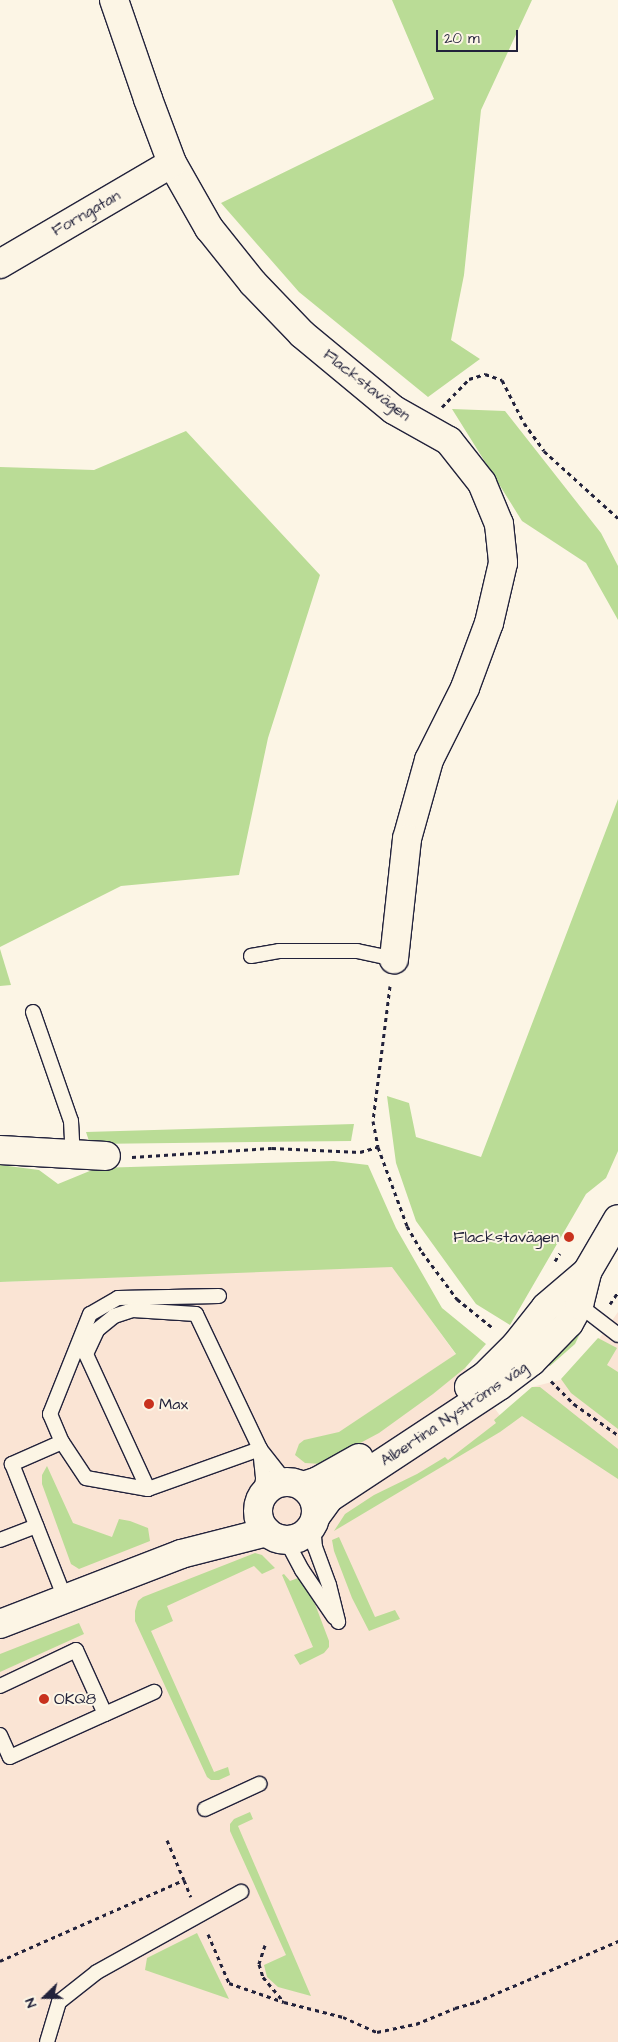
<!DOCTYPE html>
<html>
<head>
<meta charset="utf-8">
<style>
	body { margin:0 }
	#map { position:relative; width:618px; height:2042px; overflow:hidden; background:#fcf5e5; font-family:"Architects Daughter",sans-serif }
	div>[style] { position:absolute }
	.built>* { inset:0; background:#fae4d4 }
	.green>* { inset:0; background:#badc96 }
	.path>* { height:3px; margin-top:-1.5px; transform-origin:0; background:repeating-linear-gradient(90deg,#22223b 0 4px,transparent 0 8px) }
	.roads { filter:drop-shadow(1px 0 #22223b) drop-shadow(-1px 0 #22223b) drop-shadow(0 1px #22223b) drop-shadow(0 -1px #22223b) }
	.service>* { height:14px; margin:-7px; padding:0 7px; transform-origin:7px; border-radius:7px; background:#fcf5e5 }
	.minor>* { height:28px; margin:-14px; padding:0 14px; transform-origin:14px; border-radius:14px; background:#fcf5e5 }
	.minor>.ring { margin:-14px; padding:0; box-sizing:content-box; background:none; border:28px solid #fcf5e5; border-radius:50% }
	.dots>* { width:14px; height:14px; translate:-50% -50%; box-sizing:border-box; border:2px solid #fcf5e5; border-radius:50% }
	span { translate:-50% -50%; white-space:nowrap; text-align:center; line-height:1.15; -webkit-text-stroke:4px #fcf5e5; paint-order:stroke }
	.street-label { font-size:16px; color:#22223b }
	.poi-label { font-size:16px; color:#22223b }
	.right { translate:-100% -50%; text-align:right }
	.left { translate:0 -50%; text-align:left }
	.north { position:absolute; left:20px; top:1972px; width:50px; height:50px; -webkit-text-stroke:4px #fcf5e5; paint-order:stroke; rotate:248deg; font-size:14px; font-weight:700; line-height:20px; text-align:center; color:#22223b }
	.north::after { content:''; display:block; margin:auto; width:18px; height:22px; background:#22223b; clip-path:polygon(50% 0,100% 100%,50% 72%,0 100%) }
	.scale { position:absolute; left:436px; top:30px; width:82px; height:22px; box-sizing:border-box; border:2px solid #22223b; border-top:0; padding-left:6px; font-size:15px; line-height:18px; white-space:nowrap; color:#22223b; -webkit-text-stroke:4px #fcf5e5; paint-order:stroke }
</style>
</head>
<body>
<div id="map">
	<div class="built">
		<i style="clip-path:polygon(392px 1266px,501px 1417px,532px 1387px,572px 1377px,618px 1312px,618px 2042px,0 2042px,0 1282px)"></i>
	</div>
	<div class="green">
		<i style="clip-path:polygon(392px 0,532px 0,481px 110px,464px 275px,451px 340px,480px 359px,428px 397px,299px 292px,221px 203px,434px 99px)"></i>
		<i style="clip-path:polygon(452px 409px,505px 411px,601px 533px,618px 566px,618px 620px,586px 563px,522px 521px)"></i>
		<i style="clip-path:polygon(186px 431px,320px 575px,268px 738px,239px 875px,121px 886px,0 947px,0 467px,94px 470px)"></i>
		<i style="clip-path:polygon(618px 799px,618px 1151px,606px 1178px,586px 1194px,510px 1325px,476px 1304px,416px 1221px,396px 1163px,387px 1096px,409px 1103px,416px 1137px,481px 1157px)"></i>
		<i style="clip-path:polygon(0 949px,11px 985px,0 986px)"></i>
		<i style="clip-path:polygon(354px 1124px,351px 1141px,90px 1144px,86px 1132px)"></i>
		<i style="clip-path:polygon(334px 1161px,368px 1165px,396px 1228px,442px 1308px,486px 1344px,465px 1368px,433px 1394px,379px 1433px,321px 1464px,305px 1463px,295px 1455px,299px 1444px,304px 1440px,339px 1432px,456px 1354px,392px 1267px,0 1282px,0 1165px,39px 1170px,58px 1184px,97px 1168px)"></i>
		<i style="clip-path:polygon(578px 1327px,583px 1327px,575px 1344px,550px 1366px,547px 1364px)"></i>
		<i style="clip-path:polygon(598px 1338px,617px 1348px,607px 1365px,618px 1372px,618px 1429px,571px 1393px,561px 1379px)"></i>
		<i style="clip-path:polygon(532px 1387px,540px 1387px,618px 1449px,618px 1479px,522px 1416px,500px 1432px,334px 1531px,345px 1514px,374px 1495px,417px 1474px,445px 1457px,448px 1460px,496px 1423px,494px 1420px)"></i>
		<i style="clip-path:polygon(47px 1466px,73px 1523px,112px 1537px,119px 1519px,130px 1521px,148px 1528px,150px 1541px,79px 1569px,71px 1564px,42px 1484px,42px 1475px)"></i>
		<i style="clip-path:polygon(339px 1537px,375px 1617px,395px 1610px,400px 1619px,369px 1631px,352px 1598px,334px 1551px,332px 1540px)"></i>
		<i style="clip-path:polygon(255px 1553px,262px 1555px,275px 1568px,262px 1574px,254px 1566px,167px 1606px,173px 1621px,151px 1631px,214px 1772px,228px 1767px,230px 1775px,219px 1780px,211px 1780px,207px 1777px,135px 1621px,135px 1611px,138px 1601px,143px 1597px)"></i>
		<i style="clip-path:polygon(284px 1574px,290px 1581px,298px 1578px,307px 1590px,315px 1604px,329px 1641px,329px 1647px,324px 1653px,300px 1665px,294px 1655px,313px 1647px,282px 1575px)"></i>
		<i style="clip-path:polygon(79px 1623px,84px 1634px,0 1672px,0 1654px)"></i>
		<i style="clip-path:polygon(250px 1812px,253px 1819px,238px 1826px,311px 1996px,278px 1987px,267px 1977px,264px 1965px,286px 1955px,230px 1831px,230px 1824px,234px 1819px)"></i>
		<i style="clip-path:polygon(197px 1933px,229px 1999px,145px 1970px,147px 1958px)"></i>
	</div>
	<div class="path">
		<i style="left:442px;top:407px;width:39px;rotate:-46deg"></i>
		<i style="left:469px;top:379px;width:17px;rotate:-17deg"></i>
		<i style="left:485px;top:374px;width:18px;rotate:19deg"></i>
		<i style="left:502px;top:380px;width:48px;rotate:62.9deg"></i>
		<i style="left:524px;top:423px;width:34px;rotate:54deg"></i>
		<i style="left:544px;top:451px;width:100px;rotate:42.2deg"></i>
		<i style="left:390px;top:986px;width:136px;rotate:97.2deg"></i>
		<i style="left:373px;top:1121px;width:26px;rotate:79deg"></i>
		<i style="left:378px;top:1147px;width:84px;rotate:69.8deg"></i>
		<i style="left:407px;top:1226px;width:30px;rotate:60deg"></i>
		<i style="left:422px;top:1252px;width:59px;rotate:53.3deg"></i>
		<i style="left:457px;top:1299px;width:46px;rotate:38.9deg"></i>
		<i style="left:132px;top:1157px;width:140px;rotate:-3.7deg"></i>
		<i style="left:272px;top:1148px;width:88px;rotate:2.6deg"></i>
		<i style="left:360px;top:1152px;width:19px;rotate:-16deg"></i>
		<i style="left:555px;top:1261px;width:9px;rotate:-58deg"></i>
		<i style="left:610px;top:1304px;width:14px;rotate:-56deg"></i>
		<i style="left:551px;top:1381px;width:33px;rotate:45deg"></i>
		<i style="left:574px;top:1404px;width:54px;rotate:35.2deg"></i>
		<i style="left:167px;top:1840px;width:43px;rotate:67deg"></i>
		<i style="left:208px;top:1934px;width:53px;rotate:66.8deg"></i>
		<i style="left:229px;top:1983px;width:58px;rotate:19.1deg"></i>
		<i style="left:284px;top:2002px;width:61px;rotate:14.3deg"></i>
		<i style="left:343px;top:2017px;width:37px;rotate:24deg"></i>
		<i style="left:377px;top:2032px;width:40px;rotate:-12deg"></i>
		<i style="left:416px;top:2024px;width:42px;rotate:-22.3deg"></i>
		<i style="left:455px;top:2008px;width:22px;rotate:-16deg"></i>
		<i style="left:476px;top:2002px;width:155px;rotate:-23.2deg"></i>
		<i style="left:265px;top:1945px;width:20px;rotate:108deg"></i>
		<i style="left:259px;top:1964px;width:14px;rotate:73deg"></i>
		<i style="left:263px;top:1977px;width:31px;rotate:50deg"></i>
		<i style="left:0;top:1961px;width:201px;rotate:-23.8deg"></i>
		<i style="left:184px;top:1880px;width:18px;rotate:68deg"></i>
	</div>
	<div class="roads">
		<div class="service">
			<i style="left:251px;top:956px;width:28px;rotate:-10deg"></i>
			<i style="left:279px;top:951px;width:78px"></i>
			<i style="left:357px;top:951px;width:38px;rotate:12deg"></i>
			<i style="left:33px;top:1012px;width:115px;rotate:70.8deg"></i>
			<i style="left:71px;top:1121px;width:33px;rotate:87deg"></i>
			<i style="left:219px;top:1296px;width:101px;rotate:178.9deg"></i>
			<i style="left:118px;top:1298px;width:32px;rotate:150deg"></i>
			<i style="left:90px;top:1314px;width:108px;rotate:111.8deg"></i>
			<i style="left:50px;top:1414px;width:30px;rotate:67deg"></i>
			<i style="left:62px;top:1442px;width:43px;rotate:56.3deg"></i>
			<i style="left:86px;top:1478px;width:63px;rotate:10.1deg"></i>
			<i style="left:148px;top:1489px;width:119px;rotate:-19.7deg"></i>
			<i style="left:579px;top:1305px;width:49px;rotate:37.6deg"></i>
			<i style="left:62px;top:1442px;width:55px;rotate:156.3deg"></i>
			<i style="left:12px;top:1464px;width:147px;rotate:68.5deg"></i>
			<i style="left:260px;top:1449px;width:30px;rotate:84deg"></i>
			<i style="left:263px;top:1479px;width:18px;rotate:96deg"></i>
			<i style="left:148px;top:1489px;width:149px;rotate:-114.7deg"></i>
			<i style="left:86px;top:1354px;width:26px;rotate:-65deg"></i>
			<i style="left:97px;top:1330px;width:22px;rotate:-39deg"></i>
			<i style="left:114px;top:1316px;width:20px;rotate:-18deg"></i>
			<i style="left:133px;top:1310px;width:63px;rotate:3.6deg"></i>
			<i style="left:196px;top:1314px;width:149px;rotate:64.6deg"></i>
			<i style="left:260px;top:1449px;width:42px;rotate:51.8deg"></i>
			<i style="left:313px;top:1525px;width:22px;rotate:85deg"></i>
			<i style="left:315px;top:1547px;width:40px;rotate:69.8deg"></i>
			<i style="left:329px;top:1585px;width:38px;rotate:76deg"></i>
			<i style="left:0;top:1540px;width:39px;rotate:-21deg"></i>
			<i style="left:286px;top:1540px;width:34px;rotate:62deg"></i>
			<i style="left:302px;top:1570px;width:57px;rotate:55.8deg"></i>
			<i style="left:0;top:1686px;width:84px;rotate:-25.3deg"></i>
			<i style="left:76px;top:1650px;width:70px;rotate:65.6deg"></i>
			<i style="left:105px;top:1714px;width:54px;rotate:-24.2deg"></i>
			<i style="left:0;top:1735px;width:24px;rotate:66deg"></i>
			<i style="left:10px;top:1757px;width:104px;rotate:-24.4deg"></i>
			<i style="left:205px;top:1809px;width:60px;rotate:-24.8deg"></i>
			<i style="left:47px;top:2042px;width:42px;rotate:-73.3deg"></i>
			<i style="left:59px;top:2002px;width:48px;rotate:-38.3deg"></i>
			<i style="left:97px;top:1972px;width:165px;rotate:-29.1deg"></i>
		</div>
		<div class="minor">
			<i style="left:114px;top:0;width:105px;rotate:71deg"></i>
			<i style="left:148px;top:99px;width:68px;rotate:69.4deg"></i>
			<i style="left:172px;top:163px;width:75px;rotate:60.4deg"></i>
			<i style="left:209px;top:228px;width:70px;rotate:51.3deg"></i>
			<i style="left:253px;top:283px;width:71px;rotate:46.1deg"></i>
			<i style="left:302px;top:334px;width:119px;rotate:39.6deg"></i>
			<i style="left:394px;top:410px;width:63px;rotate:29.4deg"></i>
			<i style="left:449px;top:441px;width:53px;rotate:51.8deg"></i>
			<i style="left:482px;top:483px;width:44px;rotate:67.5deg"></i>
			<i style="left:499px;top:524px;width:39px;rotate:84deg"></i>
			<i style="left:503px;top:563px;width:62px;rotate:103.1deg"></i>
			<i style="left:489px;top:623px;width:69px;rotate:110.3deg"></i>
			<i style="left:465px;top:688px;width:80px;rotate:116.6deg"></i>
			<i style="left:429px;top:760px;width:82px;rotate:105.6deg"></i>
			<i style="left:407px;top:839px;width:121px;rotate:96.2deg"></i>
			<i style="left:0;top:264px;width:199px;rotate:-30.4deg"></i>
			<i style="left:0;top:1150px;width:106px;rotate:3.2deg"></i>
			<i style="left:469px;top:1387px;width:19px;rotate:-35deg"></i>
			<i style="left:485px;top:1376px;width:44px;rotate:-45deg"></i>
			<i style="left:516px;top:1345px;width:48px;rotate:-51.7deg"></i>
			<i style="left:546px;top:1307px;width:54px;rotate:-40.5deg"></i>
			<i class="ring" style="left:258px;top:1482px;width:30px;height:30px"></i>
			<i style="left:303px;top:1486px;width:16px;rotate:-18deg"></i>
			<i style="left:318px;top:1481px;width:47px;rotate:-29.3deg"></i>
			<i style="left:316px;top:1516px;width:22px;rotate:-54deg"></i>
			<i style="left:329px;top:1498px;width:204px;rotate:-33.4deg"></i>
			<i style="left:499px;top:1386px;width:41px;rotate:-37.1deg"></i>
			<i style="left:532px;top:1361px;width:53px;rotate:-45.8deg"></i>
			<i style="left:569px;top:1323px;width:21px;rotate:-61deg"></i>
			<i style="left:579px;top:1305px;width:34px;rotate:-76deg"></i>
			<i style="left:587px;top:1272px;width:61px;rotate:-59.7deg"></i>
			<i style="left:0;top:1624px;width:194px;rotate:-21.1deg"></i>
			<i style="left:181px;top:1554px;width:89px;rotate:-14.3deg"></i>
		</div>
	</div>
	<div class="dots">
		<i style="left:569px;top:1237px;background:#c8321e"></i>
		<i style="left:149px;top:1404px;background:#c8321e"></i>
		<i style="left:44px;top:1699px;background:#c8321e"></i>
	</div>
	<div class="street-label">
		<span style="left:86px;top:213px;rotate:-30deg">Forngatan</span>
		<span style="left:367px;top:385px;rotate:38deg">Flackstavägen</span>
		<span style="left:454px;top:1414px;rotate:-34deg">Albertina Nyströms väg</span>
	</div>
	<div class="poi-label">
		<span class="right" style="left:559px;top:1237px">Flackstavägen</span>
		<span class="left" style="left:159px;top:1404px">Max</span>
		<span class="left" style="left:54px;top:1699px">OKQ8</span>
	</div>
	<div class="north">N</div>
	<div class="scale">20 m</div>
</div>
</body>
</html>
